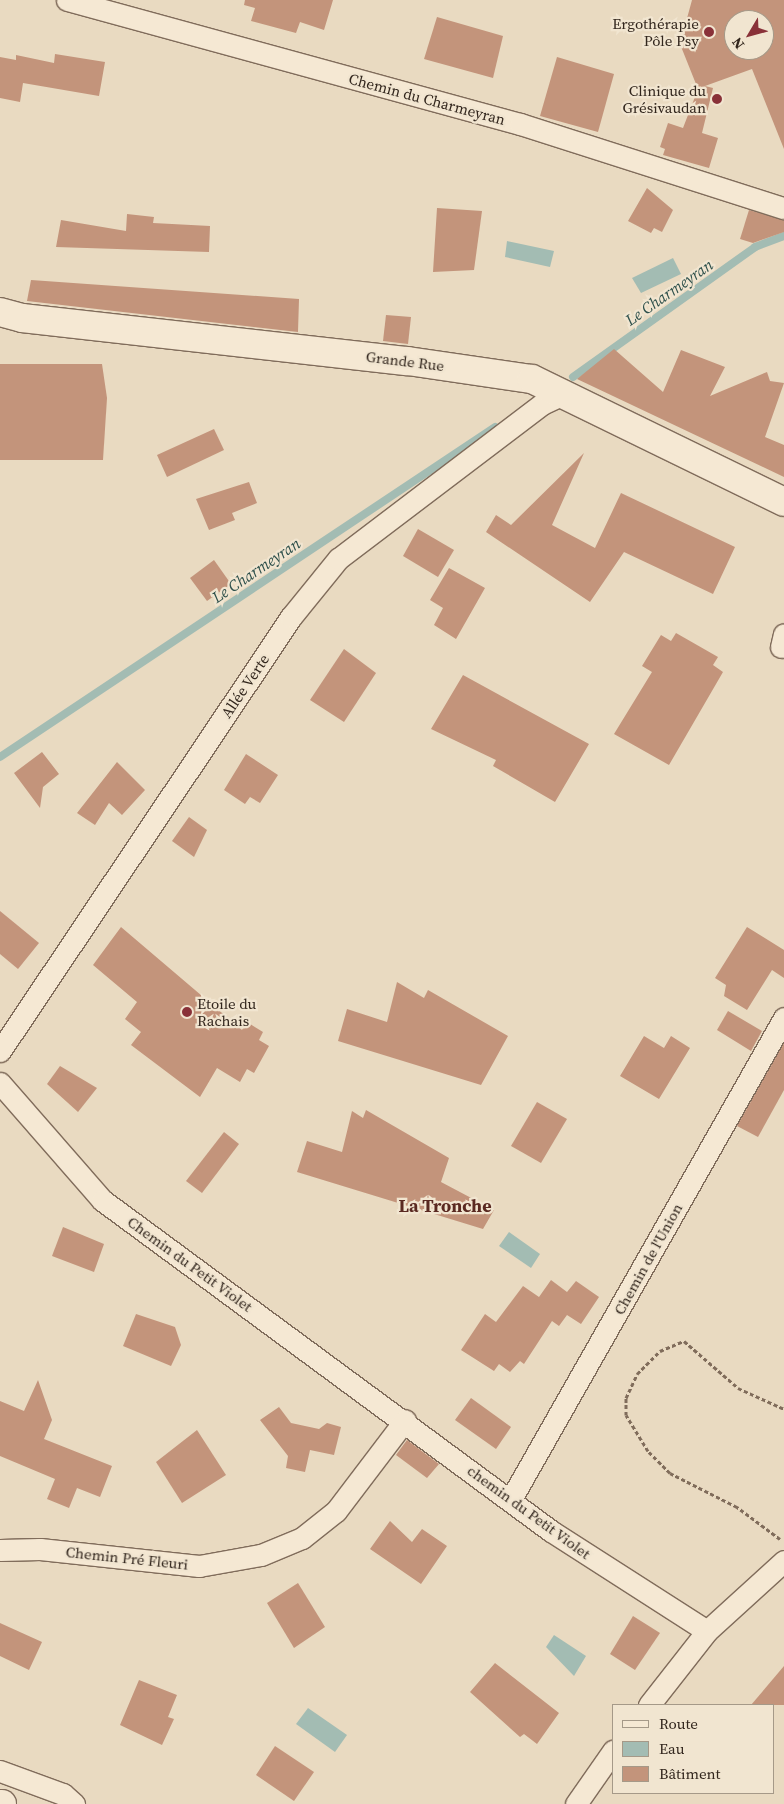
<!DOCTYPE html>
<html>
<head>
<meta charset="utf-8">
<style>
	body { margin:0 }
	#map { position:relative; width:784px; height:1804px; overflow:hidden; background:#e9dac1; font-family:"Source Serif 4",serif }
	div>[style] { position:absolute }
	.water>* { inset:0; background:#a3bcb3 }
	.stream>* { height:8px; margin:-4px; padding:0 4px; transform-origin:4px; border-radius:4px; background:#a3bcb3 }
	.building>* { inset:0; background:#c3947b }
	.path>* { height:3px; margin-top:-1.5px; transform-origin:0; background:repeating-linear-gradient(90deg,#806c5b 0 4px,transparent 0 6.5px) }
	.roads { filter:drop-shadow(1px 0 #806c5b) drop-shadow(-1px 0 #806c5b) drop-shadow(0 1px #806c5b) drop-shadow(0 -1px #806c5b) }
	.minor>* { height:21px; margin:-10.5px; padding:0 10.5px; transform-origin:10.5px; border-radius:10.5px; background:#f5e8d3 }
	.tertiary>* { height:28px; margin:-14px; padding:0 14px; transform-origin:14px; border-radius:14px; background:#f5e8d3 }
	.secondary>* { height:28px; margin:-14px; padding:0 14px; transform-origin:14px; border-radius:14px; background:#f5e8d3 }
	.dots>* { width:14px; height:14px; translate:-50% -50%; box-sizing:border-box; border:2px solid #f1e5d0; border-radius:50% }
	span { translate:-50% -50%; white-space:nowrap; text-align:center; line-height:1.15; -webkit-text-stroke:4.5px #f1e5d0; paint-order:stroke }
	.poi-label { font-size:15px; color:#32261d }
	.right { translate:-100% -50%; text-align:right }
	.left { translate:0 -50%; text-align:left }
	.street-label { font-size:15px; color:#32261d }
	.water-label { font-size:16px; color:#2e504b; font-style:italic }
	.quarter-label { font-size:18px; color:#5a2921; font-weight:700 }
	.legend { position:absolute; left:612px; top:1704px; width:162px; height:90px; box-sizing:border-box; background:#f1e5d0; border:1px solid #a59988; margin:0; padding:6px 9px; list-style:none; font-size:15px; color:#32261d }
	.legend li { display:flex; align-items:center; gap:10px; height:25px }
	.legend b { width:25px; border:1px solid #a59988 }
	.north { position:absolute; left:724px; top:10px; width:50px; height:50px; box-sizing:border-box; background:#f1e5d0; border:1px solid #a59988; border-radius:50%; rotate:233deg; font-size:14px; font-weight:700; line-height:20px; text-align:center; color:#32261d }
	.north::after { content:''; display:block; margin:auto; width:18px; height:22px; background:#893138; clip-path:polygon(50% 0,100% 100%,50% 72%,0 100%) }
</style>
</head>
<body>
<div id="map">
	<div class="water">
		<i style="clip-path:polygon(507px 241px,554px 251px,550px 267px,505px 257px)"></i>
		<i style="clip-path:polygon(673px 258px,681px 274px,641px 293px,632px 278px)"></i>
		<i style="clip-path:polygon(509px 1232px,540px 1254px,531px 1268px,499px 1246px)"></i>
		<i style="clip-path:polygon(554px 1635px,586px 1656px,574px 1676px,546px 1647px)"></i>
		<i style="clip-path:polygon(308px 1708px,347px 1735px,335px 1752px,296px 1724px)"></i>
	</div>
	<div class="stream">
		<i style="left:573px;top:377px;width:224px;rotate:-35.5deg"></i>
		<i style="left:755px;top:247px;width:31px;rotate:-21deg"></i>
		<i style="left:0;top:757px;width:595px;rotate:-33.69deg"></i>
	</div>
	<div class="building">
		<i style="clip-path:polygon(245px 0,333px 0,324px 30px,300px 22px,296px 33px,251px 21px,255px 8px,244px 5px)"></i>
		<i style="clip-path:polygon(evenodd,692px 0,784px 0,784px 149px,752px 69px,705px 86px,713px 88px,702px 133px,718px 138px,709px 168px,663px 155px,665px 149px,660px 147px,668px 123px,683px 128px,698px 89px,680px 44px,692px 0,734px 20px,764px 20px,764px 50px,734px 50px,734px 20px)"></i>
		<i style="clip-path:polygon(437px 17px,503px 36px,493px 78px,424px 59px)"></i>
		<i style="clip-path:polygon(55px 54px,105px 62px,99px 96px,23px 83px,20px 102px,0 98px,0 57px,16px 60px,16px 55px,54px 63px)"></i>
		<i style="clip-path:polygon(557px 57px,614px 74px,598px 132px,540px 116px)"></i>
		<i style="clip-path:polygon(647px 188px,673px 210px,662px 232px,654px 228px,651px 233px,628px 221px)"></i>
		<i style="clip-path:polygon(437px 208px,482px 211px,474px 270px,433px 272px)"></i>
		<i style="clip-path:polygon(749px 210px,784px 220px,784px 232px,753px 243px,740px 239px)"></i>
		<i style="clip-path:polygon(127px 214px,154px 217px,153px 223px,210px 226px,209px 252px,56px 247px,61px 220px,126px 231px)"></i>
		<i style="clip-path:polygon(31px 280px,299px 299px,298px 332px,27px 301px)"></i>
		<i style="clip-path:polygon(386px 315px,411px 317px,408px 344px,383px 341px)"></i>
		<i style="clip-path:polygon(614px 349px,663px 392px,681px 350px,725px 367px,710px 396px,767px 372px,770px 381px,784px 383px,765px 437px,784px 445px,784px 477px,577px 379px)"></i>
		<i style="clip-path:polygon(0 364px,102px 364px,107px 398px,103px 460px,0 460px)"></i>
		<i style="clip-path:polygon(214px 429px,224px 450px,167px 477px,157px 455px)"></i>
		<i style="clip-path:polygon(584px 453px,552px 525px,595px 548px,621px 493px,735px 547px,713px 594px,624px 552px,590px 602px,486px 532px,496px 515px,511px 525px)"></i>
		<i style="clip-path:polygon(249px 482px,257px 503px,232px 513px,235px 520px,209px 530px,196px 499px)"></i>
		<i style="clip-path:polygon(418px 529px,454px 550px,438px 577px,403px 556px)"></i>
		<i style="clip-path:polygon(214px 560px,231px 584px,207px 601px,190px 578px)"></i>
		<i style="clip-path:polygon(449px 568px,485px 588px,456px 639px,434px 625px,443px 608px,430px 600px)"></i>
		<i style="clip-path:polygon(676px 633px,718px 657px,713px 665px,723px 672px,669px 765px,614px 734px,652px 672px,642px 666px,661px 635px,671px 641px)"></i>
		<i style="clip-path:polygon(344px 649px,376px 673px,344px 722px,310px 700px)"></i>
		<i style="clip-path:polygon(463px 675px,589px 744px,555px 802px,493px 766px,496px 760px,431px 729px)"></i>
		<i style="clip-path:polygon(42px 752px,59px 774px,43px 787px,40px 808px,14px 773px)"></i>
		<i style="clip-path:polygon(246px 754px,278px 775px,260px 803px,250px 797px,245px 804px,224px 790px)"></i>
		<i style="clip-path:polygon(117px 762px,145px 790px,122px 815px,109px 803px,95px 825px,77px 813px)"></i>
		<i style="clip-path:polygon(189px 817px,207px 830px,194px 857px,172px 841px)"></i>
		<i style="clip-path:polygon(0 911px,39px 943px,18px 969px,0 954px)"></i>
		<i style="clip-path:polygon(121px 927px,242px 1030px,247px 1022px,263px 1032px,259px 1040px,269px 1046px,254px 1073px,247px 1069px,240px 1082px,217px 1068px,200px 1097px,131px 1045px,141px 1032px,125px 1019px,137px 1002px,93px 965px)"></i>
		<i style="clip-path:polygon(747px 927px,784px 950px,784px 978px,772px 970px,747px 1010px,724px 996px,726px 985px,715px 978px)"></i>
		<i style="clip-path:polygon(397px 982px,424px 998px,428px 990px,508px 1036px,481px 1085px,338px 1041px,347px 1009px,387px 1022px)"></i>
		<i style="clip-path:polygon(728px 1011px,762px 1031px,751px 1051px,717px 1030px)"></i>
		<i style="clip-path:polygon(644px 1036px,664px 1048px,671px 1036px,690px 1048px,659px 1099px,620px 1076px)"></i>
		<i style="clip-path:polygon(784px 1043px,784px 1090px,758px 1137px,737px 1126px)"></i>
		<i style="clip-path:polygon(60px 1066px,97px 1088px,78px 1112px,47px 1084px)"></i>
		<i style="clip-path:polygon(537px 1102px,567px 1119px,541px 1163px,511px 1146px)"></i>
		<i style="clip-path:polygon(366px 1110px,449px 1158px,441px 1182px,494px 1210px,483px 1229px,297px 1172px,307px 1141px,342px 1152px,352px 1111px,363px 1118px)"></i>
		<i style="clip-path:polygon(224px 1132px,239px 1144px,202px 1193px,186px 1181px)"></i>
		<i style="clip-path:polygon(63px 1227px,104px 1244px,94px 1272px,52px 1256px)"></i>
		<i style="clip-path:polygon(551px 1280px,567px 1292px,576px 1281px,599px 1297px,581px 1324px,567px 1315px,559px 1326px,552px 1321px,524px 1364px,520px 1361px,510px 1372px,499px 1364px,494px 1371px,461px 1350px,485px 1314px,496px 1322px,523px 1286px,539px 1297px)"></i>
		<i style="clip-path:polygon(136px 1314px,175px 1327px,181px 1345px,171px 1366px,123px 1346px)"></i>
		<i style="clip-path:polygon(38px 1380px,52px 1420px,44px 1439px,112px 1466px,100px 1497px,77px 1488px,69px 1508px,47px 1499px,55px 1479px,0 1456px,0 1401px,24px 1411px)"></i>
		<i style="clip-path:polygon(471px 1398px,511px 1427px,496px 1449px,455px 1420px)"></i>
		<i style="clip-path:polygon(279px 1407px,291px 1423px,319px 1429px,327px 1423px,341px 1427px,334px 1455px,310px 1450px,305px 1472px,286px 1468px,288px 1456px,260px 1420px)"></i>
		<i style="clip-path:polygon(197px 1430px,226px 1475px,182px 1503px,156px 1462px)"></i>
		<i style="clip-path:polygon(407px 1440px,439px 1464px,427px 1478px,396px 1455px)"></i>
		<i style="clip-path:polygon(390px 1521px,412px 1542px,422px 1529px,447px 1546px,421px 1584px,370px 1549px)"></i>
		<i style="clip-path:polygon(298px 1583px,325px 1627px,294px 1648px,267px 1603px)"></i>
		<i style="clip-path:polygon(633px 1616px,660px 1633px,635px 1670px,610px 1654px)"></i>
		<i style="clip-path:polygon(0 1623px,42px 1642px,29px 1670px,0 1656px)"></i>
		<i style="clip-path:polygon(495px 1663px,559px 1713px,537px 1744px,524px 1734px,520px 1737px,470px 1692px)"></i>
		<i style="clip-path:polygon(784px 1666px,784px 1705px,751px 1705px)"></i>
		<i style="clip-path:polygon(139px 1680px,177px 1695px,168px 1717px,174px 1719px,162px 1745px,120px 1725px)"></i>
		<i style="clip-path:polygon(275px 1746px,314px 1772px,294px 1801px,256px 1775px)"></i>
	</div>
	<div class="path">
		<i style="left:780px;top:1539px;width:54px;rotate:-143.3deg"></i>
		<i style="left:737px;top:1507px;width:75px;rotate:-153.1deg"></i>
		<i style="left:670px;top:1473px;width:31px;rotate:-135deg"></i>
		<i style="left:648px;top:1451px;width:42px;rotate:-121.4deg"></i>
		<i style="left:626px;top:1415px;width:17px;rotate:-90deg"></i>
		<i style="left:626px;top:1398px;width:26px;rotate:-65deg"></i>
		<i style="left:637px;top:1374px;width:33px;rotate:-45deg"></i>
		<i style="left:660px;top:1351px;width:26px;rotate:-23deg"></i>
		<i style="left:684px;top:1341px;width:72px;rotate:41deg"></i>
		<i style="left:738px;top:1388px;width:51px;rotate:24.5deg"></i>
	</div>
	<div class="roads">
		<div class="minor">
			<i style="left:67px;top:0;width:470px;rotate:15.3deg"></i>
			<i style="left:520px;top:124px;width:277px;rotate:17.7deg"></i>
			<i style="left:781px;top:647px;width:13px;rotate:-77deg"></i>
			<i style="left:0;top:1051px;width:523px;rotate:-56.16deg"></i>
			<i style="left:291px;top:617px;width:75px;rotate:-51deg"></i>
			<i style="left:338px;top:559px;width:256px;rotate:-37.2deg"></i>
			<i style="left:542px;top:404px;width:26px;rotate:-25deg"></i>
			<i style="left:0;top:1083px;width:155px;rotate:48.9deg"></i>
			<i style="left:102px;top:1200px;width:558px;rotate:36.4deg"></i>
			<i style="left:551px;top:1531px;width:185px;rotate:32.7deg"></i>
			<i style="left:511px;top:1499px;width:553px;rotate:-60.42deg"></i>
			<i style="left:0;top:1550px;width:40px;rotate:-1.4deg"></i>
			<i style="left:40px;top:1549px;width:160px;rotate:6.1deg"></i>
			<i style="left:199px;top:1566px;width:63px;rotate:-10.1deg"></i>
			<i style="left:261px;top:1555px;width:44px;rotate:-22.5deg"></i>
			<i style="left:302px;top:1538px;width:43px;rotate:-38.5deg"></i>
			<i style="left:336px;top:1511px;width:114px;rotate:-52.8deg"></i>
			<i style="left:649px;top:1705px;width:94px;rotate:-51.9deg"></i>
			<i style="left:707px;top:1631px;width:104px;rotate:-42.3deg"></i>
			<i style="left:0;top:1771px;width:67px;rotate:20.1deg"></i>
			<i style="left:63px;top:1794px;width:15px;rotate:42deg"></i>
			<i style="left:576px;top:1804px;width:65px;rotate:-55.1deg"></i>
		</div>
		<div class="tertiary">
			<i style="left:0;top:312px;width:23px;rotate:15deg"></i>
			<i style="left:22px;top:318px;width:388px;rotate:6.4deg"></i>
			<i style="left:408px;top:361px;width:125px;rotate:8.3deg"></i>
			<i style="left:532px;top:379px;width:280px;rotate:26deg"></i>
		</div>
		<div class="secondary">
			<i style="left:0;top:1804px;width:2px"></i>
		</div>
	</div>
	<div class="dots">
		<i style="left:709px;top:32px;background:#893138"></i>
		<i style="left:717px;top:99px;background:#893138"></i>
		<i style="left:187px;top:1012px;background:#893138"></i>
	</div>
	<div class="poi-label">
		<span class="right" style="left:699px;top:32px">Ergothérapie<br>Pôle Psy</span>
		<span class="right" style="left:706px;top:99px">Clinique du<br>Grésivaudan</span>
		<span class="left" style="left:197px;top:1012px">Etoile du<br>Rachais</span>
	</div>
	<div class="street-label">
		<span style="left:427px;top:99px;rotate:15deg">Chemin du Charmeyran</span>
		<span style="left:405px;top:361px;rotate:7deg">Grande Rue</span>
		<span style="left:245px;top:686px;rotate:-56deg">Allée Verte</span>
		<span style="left:648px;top:1259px;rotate:-61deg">Chemin de l'Union</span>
		<span style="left:190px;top:1264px;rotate:36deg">Chemin du Petit Violet</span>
		<span style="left:529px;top:1512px;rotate:36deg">chemin du Petit Violet</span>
		<span style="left:127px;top:1558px;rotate:6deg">Chemin Pré Fleuri</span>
	</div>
	<div class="water-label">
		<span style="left:669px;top:292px;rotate:-35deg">Le Charmeyran</span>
		<span style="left:256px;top:570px;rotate:-34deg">Le Charmeyran</span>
	</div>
	<div class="quarter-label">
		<span style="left:445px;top:1206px">La Tronche</span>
	</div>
	<ul class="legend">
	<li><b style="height:6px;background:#f5e8d3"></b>Route</li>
	<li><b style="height:14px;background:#a3bcb3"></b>Eau</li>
	<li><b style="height:14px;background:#c3947b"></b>Bâtiment</li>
	</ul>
	<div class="north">N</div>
</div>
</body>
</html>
